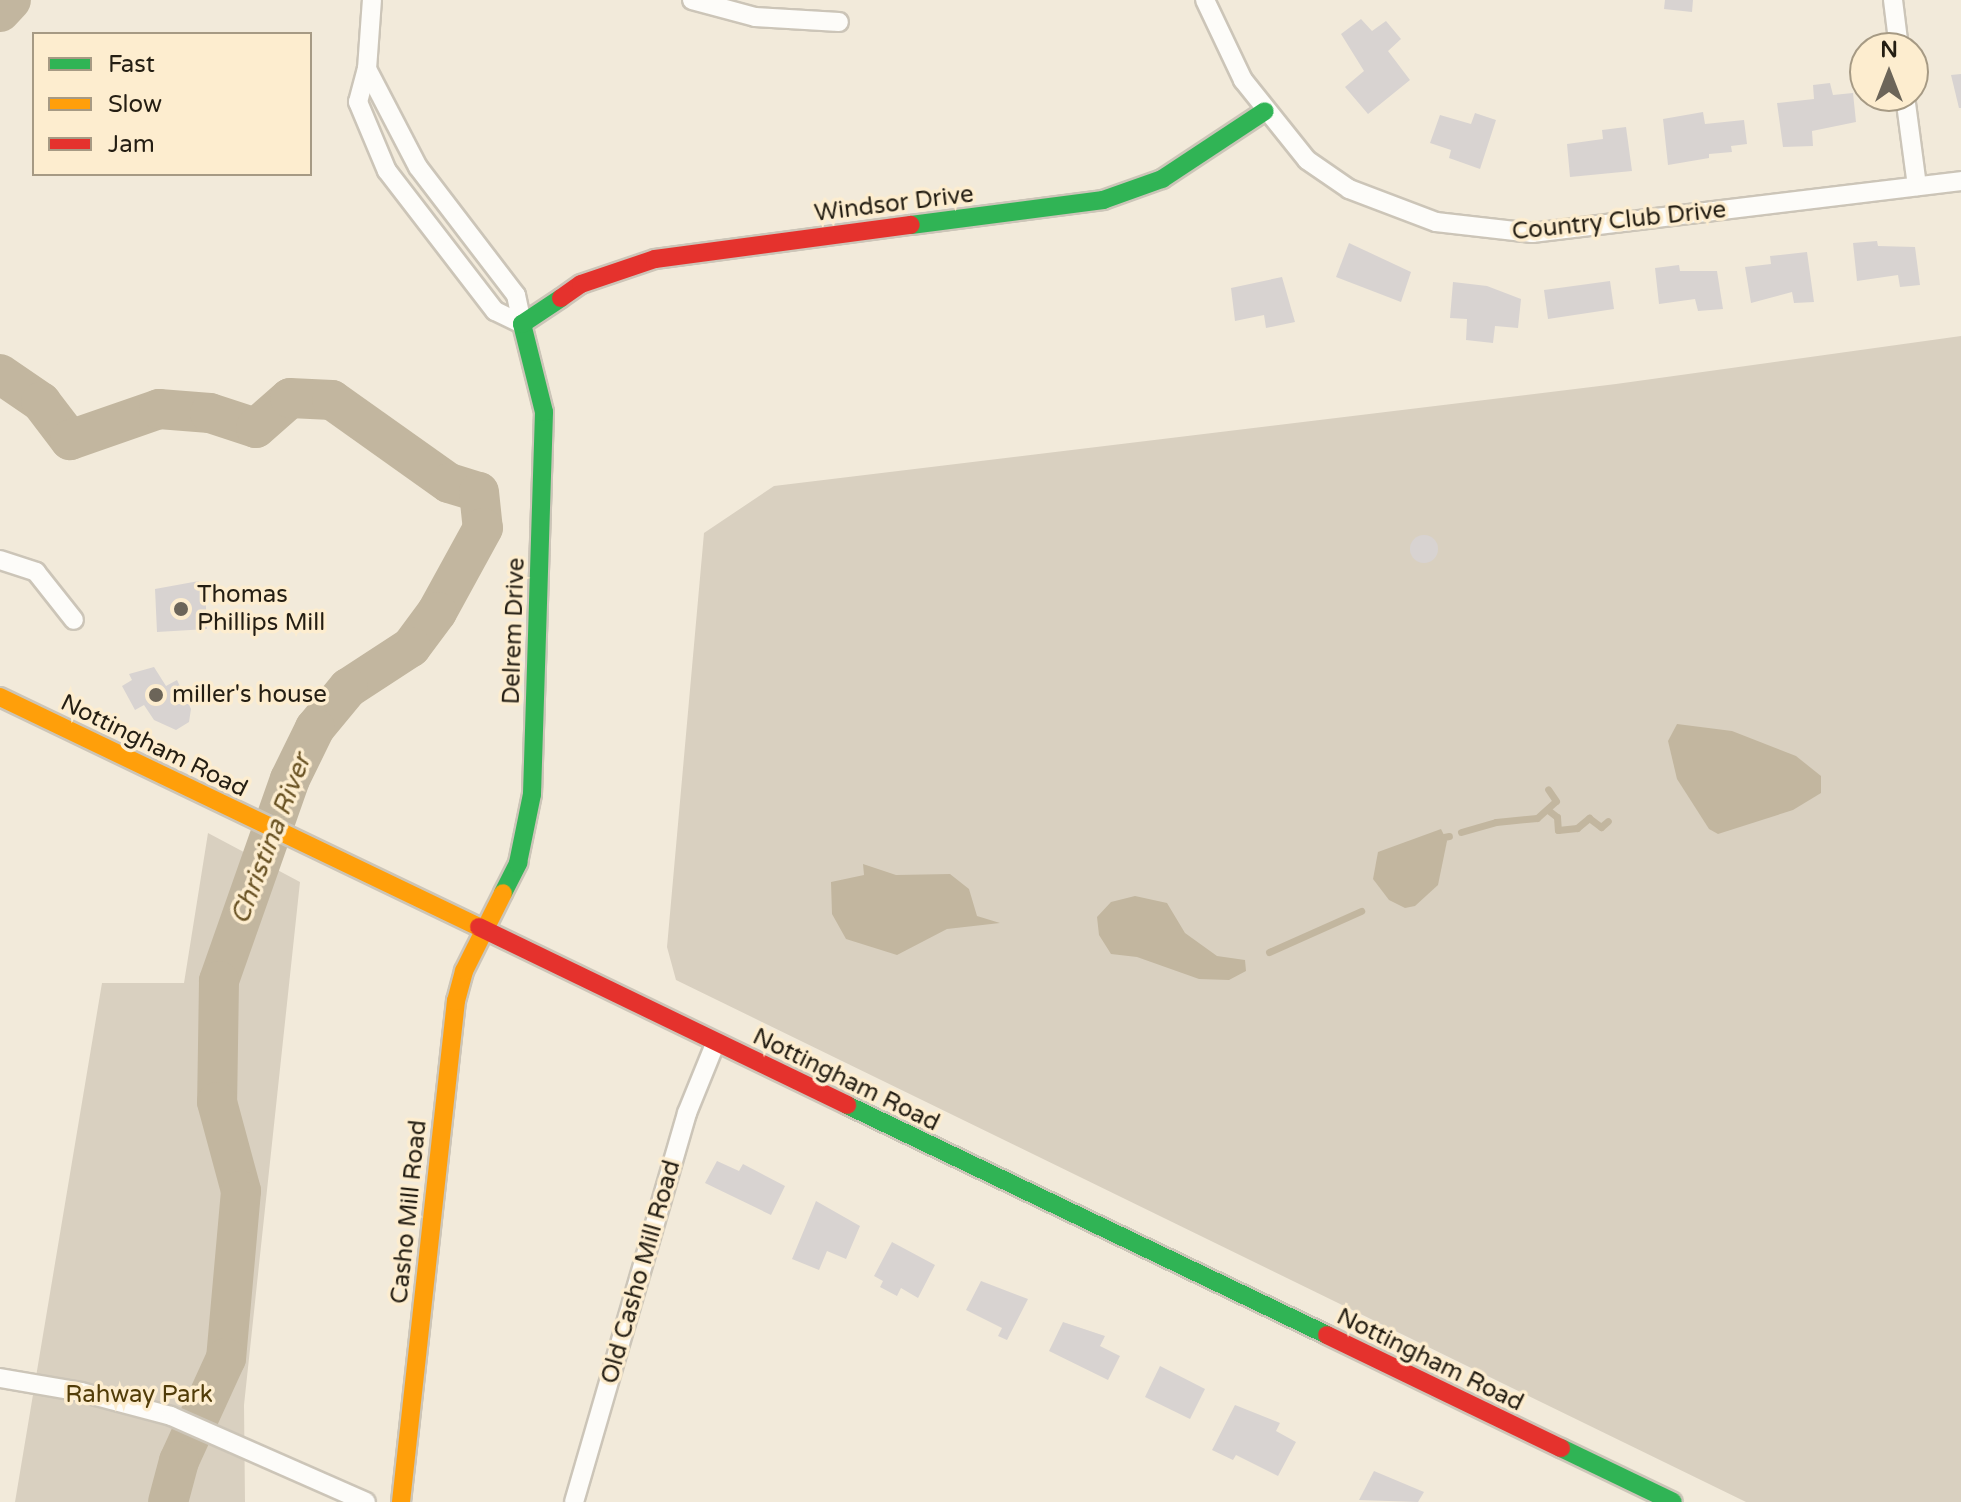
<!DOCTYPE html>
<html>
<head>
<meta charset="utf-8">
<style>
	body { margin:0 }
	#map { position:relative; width:1961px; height:1502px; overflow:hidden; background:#f2eada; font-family:"Varela Round",sans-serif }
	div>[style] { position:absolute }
	.green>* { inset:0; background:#d9d0c0 }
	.water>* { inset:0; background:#c2b69f }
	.stream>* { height:7px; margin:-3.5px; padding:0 3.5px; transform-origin:3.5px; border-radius:3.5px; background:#c2b69f }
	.river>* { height:40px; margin:-20px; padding:0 20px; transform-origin:20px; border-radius:20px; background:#c2b69f }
	.building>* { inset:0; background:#d8d3d1 }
	.round { border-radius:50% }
	.roads { filter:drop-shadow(2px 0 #ccc5b8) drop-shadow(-2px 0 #ccc5b8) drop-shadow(0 2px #ccc5b8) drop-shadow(0 -2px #ccc5b8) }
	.street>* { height:18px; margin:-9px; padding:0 9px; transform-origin:9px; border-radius:9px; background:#fdfcf9 }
	.fast>* { height:18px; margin:-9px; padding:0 9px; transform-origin:9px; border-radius:9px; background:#30b455 }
	.slow>* { height:18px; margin:-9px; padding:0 9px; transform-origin:9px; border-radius:9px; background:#ff9f0a }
	.jam>* { height:18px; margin:-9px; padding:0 9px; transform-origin:9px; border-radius:9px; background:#e5322d }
	.dots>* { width:22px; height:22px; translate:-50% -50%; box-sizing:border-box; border:4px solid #fdedcf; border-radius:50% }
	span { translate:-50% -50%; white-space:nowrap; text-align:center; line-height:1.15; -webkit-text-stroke:7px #fdedcf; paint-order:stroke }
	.street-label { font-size:24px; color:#241e13 }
	.poi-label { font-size:24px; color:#241e13 }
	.left { translate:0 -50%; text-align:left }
	.park-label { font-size:24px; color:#513c08 }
	.water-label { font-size:26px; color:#6a5324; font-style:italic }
	.legend { position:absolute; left:32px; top:32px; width:280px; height:144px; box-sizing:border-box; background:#fdedcf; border:2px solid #a69a84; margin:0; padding:10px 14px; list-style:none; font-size:24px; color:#241e13 }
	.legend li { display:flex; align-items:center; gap:16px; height:40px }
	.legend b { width:40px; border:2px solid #a69a84 }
	.north { position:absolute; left:1849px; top:32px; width:80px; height:80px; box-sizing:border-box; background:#fdedcf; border:2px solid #a69a84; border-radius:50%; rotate:0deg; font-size:22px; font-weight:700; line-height:32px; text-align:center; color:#241e13 }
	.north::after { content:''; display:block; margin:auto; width:28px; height:36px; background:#6c6559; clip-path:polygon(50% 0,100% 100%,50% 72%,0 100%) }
</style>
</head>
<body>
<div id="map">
	<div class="green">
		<i style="clip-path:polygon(1961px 336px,1961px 1502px,1746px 1502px,676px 980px,667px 947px,704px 533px,774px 486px,1616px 384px)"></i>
		<i style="clip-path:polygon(208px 833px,300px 882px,244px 1405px,245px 1502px,15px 1502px,102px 983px,184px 983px)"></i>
	</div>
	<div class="water">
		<i style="clip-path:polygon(1677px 724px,1732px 731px,1796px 756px,1821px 776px,1821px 793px,1793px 810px,1718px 834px,1709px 829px,1677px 779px,1668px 741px)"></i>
		<i style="clip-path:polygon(1441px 829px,1447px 841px,1438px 885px,1415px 906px,1405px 908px,1389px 900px,1373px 879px,1378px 852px)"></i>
		<i style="clip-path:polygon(863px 864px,896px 875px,950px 874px,969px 889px,977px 916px,1000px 923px,947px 929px,897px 955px,846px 939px,832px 914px,831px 882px,864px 875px)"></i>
		<i style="clip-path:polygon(1135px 896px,1167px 903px,1185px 933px,1217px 956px,1245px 960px,1246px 971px,1229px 980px,1199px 979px,1137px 957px,1111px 954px,1099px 935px,1097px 917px,1111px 902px)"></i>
	</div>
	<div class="stream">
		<i style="left:1548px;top:810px;width:11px;rotate:38deg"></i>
		<i style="left:1557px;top:817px;width:13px;rotate:86deg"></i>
		<i style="left:1558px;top:830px;width:19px;rotate:-6deg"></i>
		<i style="left:1577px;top:828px;width:16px;rotate:-40deg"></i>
		<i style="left:1589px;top:818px;width:15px;rotate:37deg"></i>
		<i style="left:1601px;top:827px;width:9px;rotate:-41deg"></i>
		<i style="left:1461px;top:832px;width:36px;rotate:-16deg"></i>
		<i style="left:1496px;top:822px;width:41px;rotate:-5.6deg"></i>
		<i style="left:1537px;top:818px;width:25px;rotate:-42deg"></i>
		<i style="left:1556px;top:801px;width:14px;rotate:-124deg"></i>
		<i style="left:1444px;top:837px;width:5px;rotate:-11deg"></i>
		<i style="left:1269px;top:952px;width:101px;rotate:-24deg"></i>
	</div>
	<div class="river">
		<i style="left:0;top:12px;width:16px;rotate:-47deg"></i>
		<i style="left:0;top:374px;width:50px;rotate:34.3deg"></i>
		<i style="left:41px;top:402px;width:48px;rotate:52.7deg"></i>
		<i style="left:70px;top:440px;width:94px;rotate:-19.2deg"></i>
		<i style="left:159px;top:409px;width:51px;rotate:4.5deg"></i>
		<i style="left:210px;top:413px;width:48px;rotate:18.1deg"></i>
		<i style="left:256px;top:428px;width:45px;rotate:-41.4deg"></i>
		<i style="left:290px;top:398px;width:42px;rotate:2.7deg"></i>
		<i style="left:332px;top:400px;width:143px;rotate:35.4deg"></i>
		<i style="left:449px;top:483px;width:31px;rotate:17deg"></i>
		<i style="left:479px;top:492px;width:36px;rotate:84deg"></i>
		<i style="left:483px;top:528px;width:96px;rotate:118.7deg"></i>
		<i style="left:437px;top:612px;width:44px;rotate:126.6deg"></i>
		<i style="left:411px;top:647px;width:75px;rotate:146.9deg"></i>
		<i style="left:348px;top:688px;width:52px;rotate:129.5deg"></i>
		<i style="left:315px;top:728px;width:57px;rotate:116.1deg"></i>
		<i style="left:290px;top:779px;width:214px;rotate:109.4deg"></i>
		<i style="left:219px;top:981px;width:121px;rotate:90.9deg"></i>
		<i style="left:217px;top:1102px;width:92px;rotate:74.9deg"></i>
		<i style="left:241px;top:1191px;width:168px;rotate:95.1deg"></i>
		<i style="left:226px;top:1358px;width:113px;rotate:114.5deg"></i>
		<i style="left:179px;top:1461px;width:42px;rotate:105deg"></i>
	</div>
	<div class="building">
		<i style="clip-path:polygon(1665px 0,1693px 0,1692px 12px,1664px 9px)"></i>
		<i style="clip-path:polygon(1361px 19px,1372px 31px,1386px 21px,1401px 39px,1388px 51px,1410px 80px,1368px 114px,1345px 87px,1364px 71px,1341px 34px)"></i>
		<i style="clip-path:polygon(1961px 74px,1961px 108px,1959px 108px,1951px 75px)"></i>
		<i style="clip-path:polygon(1830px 83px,1833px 95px,1853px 93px,1856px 122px,1812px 131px,1813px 146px,1783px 147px,1777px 103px,1814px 99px,1813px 85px)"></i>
		<i style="clip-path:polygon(1703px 112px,1705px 124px,1744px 120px,1747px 144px,1731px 146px,1732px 152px,1709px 154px,1709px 158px,1668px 165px,1663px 119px)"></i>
		<i style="clip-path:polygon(1475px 113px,1496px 120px,1480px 169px,1449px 158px,1451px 150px,1430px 143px,1440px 115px,1471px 124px)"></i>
		<i style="clip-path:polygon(1626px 127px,1632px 171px,1570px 177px,1567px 144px,1603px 139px,1602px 130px)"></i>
		<i style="clip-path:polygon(1877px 241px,1878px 246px,1915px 247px,1920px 285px,1900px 287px,1898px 275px,1857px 281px,1853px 243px)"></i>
		<i style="clip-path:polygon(1349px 243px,1411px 272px,1401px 302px,1336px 277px)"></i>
		<i style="clip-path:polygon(1807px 252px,1814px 302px,1794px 303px,1792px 292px,1751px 303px,1745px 267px,1771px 264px,1770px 256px)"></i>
		<i style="clip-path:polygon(1679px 265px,1680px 271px,1717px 271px,1723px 309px,1698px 311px,1695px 299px,1659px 304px,1655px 268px)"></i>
		<i style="clip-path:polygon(1282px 277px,1295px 322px,1266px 328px,1264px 315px,1235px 321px,1231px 288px)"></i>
		<i style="clip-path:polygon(1610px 281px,1614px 309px,1548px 319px,1544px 290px)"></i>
		<i style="clip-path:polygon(1453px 282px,1487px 286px,1521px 299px,1518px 328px,1495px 326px,1493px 343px,1466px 340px,1467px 319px,1450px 318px)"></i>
		<i class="round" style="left:1410px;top:535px;width:28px;height:28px"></i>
		<i style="clip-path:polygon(199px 581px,199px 586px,205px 586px,207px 629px,157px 632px,155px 589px)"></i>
		<i style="clip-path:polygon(154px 667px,166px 686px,177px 680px,191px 709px,189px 722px,176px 730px,154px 720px,144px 705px,135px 710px,122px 686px,132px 680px,129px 674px)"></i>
		<i style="clip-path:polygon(717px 1161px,739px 1171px,743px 1164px,785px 1186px,771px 1215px,705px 1183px)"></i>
		<i style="clip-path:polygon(816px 1201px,860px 1226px,846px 1259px,827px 1251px,819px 1270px,792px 1259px)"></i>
		<i style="clip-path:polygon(892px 1242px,935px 1265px,918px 1298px,901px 1288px,897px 1296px,880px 1287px,883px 1281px,874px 1276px)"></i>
		<i style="clip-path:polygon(981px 1281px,1028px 1299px,1007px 1340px,998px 1336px,1002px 1328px,966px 1310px)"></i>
		<i style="clip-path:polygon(1063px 1322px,1105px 1336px,1100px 1346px,1120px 1356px,1108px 1380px,1049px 1351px)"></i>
		<i style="clip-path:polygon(1160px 1366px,1205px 1389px,1190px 1419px,1145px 1397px)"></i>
		<i style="clip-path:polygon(1235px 1405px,1280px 1423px,1276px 1431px,1296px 1442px,1278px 1476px,1236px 1455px,1233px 1460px,1212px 1450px)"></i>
		<i style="clip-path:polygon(1374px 1471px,1424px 1492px,1418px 1502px,1359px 1500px)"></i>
	</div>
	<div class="roads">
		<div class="street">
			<i style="left:692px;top:0;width:65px;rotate:15.1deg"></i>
			<i style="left:755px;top:17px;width:84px;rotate:3.4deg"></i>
			<i style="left:1205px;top:0;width:89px;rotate:64.6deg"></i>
			<i style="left:1243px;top:80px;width:102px;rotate:51.3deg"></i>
			<i style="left:1307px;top:160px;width:51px;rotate:34.6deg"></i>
			<i style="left:1349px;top:189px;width:93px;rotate:20.8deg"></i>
			<i style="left:1436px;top:222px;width:97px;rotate:6.5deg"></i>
			<i style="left:1532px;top:233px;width:432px;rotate:-6.9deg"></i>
			<i style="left:1893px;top:0;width:48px;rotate:82.9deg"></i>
			<i style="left:367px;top:69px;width:110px;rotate:62.5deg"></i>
			<i style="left:418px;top:167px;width:161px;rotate:52.6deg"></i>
			<i style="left:516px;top:295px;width:30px;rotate:78deg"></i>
			<i style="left:522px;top:324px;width:30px;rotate:-154deg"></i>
			<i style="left:495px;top:311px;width:177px;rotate:-127.6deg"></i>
			<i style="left:387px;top:171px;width:75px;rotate:-112.8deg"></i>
			<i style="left:358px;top:102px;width:34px;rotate:-75deg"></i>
			<i style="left:367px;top:69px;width:69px;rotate:-85.9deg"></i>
			<i style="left:1905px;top:96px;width:91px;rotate:82.4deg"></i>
			<i style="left:0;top:560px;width:38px;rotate:18deg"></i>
			<i style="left:36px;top:572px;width:61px;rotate:51.6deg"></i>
			<i style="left:0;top:1378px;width:82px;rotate:9.8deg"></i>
			<i style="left:81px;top:1392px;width:93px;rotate:14.9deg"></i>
			<i style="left:171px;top:1416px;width:213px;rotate:23.8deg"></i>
			<i style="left:574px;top:1502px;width:405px;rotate:-73.8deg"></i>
			<i style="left:687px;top:1113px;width:74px;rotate:-67.9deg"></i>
		</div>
		<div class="fast">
			<i style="left:911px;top:225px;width:194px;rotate:-7.4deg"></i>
			<i style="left:1103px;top:200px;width:63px;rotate:-19.6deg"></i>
			<i style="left:1162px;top:179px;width:123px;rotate:-33.4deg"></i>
			<i style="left:503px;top:893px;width:34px;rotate:-63deg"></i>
			<i style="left:518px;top:863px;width:70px;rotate:-78.5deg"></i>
			<i style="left:532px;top:794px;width:382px;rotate:-88.2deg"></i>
			<i style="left:544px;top:412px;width:91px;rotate:-104deg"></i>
			<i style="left:522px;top:324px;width:47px;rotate:-33.7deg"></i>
			<i style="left:847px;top:1105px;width:532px;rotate:25.6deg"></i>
			<i style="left:1561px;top:1448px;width:124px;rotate:25.7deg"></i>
		</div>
		<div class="slow">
			<i style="left:0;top:697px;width:531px;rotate:25.65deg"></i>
			<i style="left:401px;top:1502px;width:504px;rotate:-83.74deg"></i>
			<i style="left:456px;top:1001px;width:31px;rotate:-75deg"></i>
			<i style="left:464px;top:971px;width:87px;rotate:-63.4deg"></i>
		</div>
		<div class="jam">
			<i style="left:561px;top:298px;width:24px;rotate:-35deg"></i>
			<i style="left:581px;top:284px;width:78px;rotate:-18.7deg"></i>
			<i style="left:655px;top:259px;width:258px;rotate:-7.6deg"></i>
			<i style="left:479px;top:927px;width:409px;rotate:25.8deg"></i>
			<i style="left:1327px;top:1335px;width:260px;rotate:25.8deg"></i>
		</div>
	</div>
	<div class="dots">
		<i style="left:181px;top:609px;background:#6c6559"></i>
		<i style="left:156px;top:695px;background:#6c6559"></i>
	</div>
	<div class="street-label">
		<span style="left:894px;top:204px;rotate:-7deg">Windsor Drive</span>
		<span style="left:1619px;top:221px;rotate:-6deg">Country Club Drive</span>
		<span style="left:514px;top:631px;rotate:-88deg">Delrem Drive</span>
		<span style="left:154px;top:746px;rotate:26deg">Nottingham Road</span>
		<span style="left:846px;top:1080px;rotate:26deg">Nottingham Road</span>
		<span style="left:409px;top:1212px;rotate:-84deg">Casho Mill Road</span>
		<span style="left:641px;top:1272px;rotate:-74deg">Old Casho Mill Road</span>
		<span style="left:1430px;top:1360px;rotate:26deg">Nottingham Road</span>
	</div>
	<div class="poi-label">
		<span class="left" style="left:197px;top:609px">Thomas<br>Phillips Mill</span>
		<span class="left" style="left:172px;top:695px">miller's house</span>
	</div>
	<div class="park-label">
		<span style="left:139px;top:1395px">Rahway Park</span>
	</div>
	<div class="water-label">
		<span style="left:271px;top:839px;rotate:-69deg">Christina River</span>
	</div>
	<ul class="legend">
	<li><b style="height:10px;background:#30b455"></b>Fast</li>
	<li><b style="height:10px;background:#ff9f0a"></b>Slow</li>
	<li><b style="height:10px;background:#e5322d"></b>Jam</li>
	</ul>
	<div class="north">N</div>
</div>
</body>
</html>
